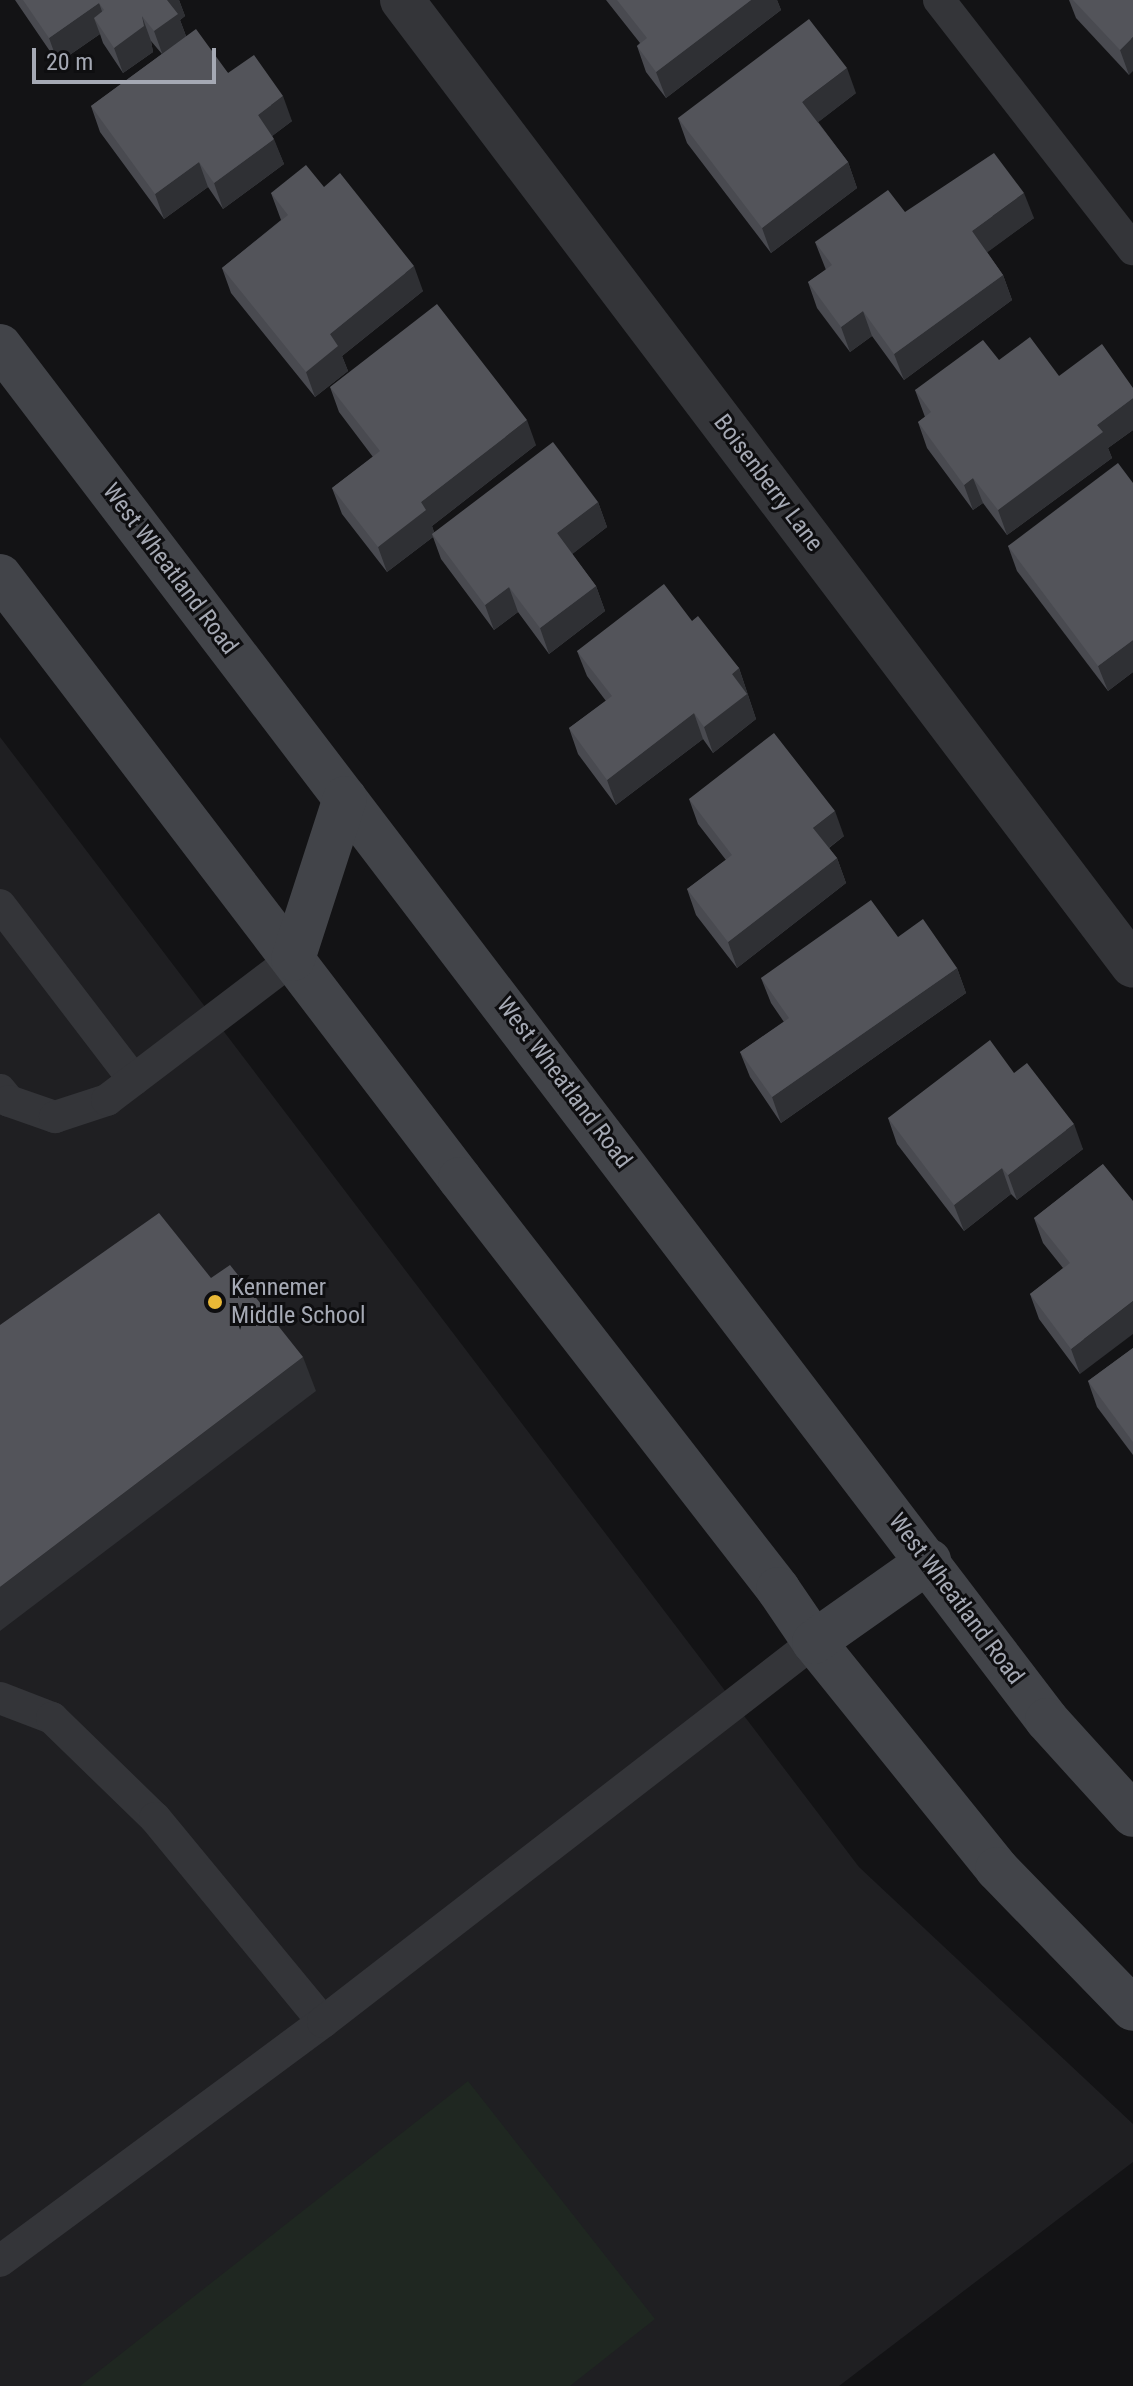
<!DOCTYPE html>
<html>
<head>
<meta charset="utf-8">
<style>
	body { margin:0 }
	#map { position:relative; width:1133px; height:2386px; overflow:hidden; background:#131315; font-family:"Roboto Condensed",sans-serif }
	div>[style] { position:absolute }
	.built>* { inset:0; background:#1f1f22 }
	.green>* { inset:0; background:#1f2721 }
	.service>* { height:32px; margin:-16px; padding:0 16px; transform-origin:16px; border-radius:16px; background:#343539 }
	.minor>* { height:44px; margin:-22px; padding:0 22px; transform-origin:22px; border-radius:22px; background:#343539 }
	.secondary>* { height:44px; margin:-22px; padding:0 22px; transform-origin:22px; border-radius:22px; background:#424449 }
	.wall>* { inset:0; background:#494a50 }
	.shaded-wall>* { inset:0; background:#2f3034 }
	.building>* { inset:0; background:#53545a }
	.dots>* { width:22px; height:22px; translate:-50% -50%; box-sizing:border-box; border:4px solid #0e0e10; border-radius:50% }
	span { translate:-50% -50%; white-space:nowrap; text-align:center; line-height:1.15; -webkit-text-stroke:6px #0e0e10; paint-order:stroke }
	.street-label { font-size:24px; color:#a5a9b4 }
	.poi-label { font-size:24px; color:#a5a9b4 }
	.left { translate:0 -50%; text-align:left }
	.scale { position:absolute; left:32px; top:48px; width:184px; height:36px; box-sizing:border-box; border:4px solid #a5a9b4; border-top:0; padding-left:10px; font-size:24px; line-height:28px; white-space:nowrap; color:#a5a9b4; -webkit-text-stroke:6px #0e0e10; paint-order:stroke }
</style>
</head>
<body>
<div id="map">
	<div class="built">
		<i style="clip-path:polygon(0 737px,859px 1867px,1133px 2124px,1133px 2162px,839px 2386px,0 2386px)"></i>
	</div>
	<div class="green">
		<i style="clip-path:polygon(468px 2081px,655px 2319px,570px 2386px,80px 2386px)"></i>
	</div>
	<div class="service">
		<i style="left:939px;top:0;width:316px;rotate:52.1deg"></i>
		<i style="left:0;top:905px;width:220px;rotate:52.6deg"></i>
		<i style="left:0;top:1090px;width:14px;rotate:51deg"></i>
		<i style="left:9px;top:1101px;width:49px;rotate:19.2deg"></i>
		<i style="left:55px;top:1117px;width:55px;rotate:-18.1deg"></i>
		<i style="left:107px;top:1100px;width:233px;rotate:-37.2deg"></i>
		<i style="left:0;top:1698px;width:56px;rotate:21deg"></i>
		<i style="left:52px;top:1718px;width:144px;rotate:44.2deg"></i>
		<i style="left:155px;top:1818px;width:264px;rotate:50.5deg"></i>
		<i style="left:0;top:2261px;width:402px;rotate:-36.5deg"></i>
		<i style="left:323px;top:2022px;width:621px;rotate:-37.74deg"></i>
	</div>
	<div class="minor">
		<i style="left:402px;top:0;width:1211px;rotate:52.88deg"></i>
	</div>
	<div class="secondary">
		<i style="left:0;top:346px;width:1727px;rotate:52.69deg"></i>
		<i style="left:1047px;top:1720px;width:128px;rotate:47.8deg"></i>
		<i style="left:0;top:576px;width:758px;rotate:52.66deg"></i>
		<i style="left:460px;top:1179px;width:519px;rotate:52.2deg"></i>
		<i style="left:778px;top:1589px;width:64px;rotate:55.8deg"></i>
		<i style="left:814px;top:1642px;width:292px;rotate:51.1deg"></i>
		<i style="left:997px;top:1869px;width:195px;rotate:45.8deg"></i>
		<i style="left:293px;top:959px;width:169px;rotate:-72.1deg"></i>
		<i style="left:814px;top:1642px;width:141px;rotate:-35.2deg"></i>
	</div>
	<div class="wall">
		<i style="clip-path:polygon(15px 0,179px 0,185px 16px,180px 20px,186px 36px,228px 73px,292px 121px,272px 136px,284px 164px,223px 209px,208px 187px,164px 219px,100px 132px,91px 106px,162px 54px,151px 41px,153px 52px,123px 73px,103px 43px,100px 34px,58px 63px)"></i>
		<i style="clip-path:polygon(606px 0,777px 0,781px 10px,666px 98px,646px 72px,637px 46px,640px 43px)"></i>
		<i style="clip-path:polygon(1069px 0,1133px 0,1129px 75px,1076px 18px)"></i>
		<i style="clip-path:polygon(856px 93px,818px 122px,848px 162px,857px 188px,771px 253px,687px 143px,678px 118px)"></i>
		<i style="clip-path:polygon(324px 187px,423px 291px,342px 356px,348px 371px,315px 397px,231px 293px,222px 268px,281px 220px,271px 193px)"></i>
		<i style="clip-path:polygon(905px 212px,1034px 218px,987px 252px,1003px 275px,1012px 300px,904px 380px,872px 336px,850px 352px,817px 308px,808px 282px,826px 270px,815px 242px)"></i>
		<i style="clip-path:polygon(999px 360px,1059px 376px,1133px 388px,1133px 430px,1108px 448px,1112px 458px,1007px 535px,983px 503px,973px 510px,927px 448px,918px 422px,925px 417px,915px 390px)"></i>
		<i style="clip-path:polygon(330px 387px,536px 445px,432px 526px,434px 532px,598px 502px,607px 527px,572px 554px,596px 586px,605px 611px,549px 654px,518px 612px,494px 630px,441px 559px,433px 537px,387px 572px,342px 514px,332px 488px,373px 457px,339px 412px)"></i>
		<i style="clip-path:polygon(1133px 483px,1133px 672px,1108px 691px,1017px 571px,1008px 546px)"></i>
		<i style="clip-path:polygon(692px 621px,739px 668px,756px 719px,713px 753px,703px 739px,616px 805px,578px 754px,569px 728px,606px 701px,587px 676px,577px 651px)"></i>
		<i style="clip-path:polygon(689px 799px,844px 836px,829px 848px,837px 858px,846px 883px,737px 968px,696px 915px,687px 889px,726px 860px,698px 824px)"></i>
		<i style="clip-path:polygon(898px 937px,957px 968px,966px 993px,781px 1123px,750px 1077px,740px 1052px,784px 1022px,771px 1003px,761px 978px)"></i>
		<i style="clip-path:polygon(1014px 1073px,1083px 1149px,1017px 1200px,1011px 1194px,964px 1231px,897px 1144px,888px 1118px)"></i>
		<i style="clip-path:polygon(1103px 1164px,1080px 1374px,1039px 1319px,1030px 1294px,1063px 1268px,1043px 1243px,1034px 1218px)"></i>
		<i style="clip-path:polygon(1133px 1348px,1133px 1455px,1097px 1407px,1088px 1381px)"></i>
	</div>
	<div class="shaded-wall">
		<i style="clip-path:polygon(167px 0,179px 0,185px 16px,180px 20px,187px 39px,163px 56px,154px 31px)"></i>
		<i style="clip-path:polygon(751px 0,777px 0,781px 10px,666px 98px,656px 72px)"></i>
		<i style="clip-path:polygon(99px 3px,108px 28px,94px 18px,100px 34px,58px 63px,49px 38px)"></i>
		<i style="clip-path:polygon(142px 16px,151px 41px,153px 52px,123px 73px,114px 48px)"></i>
		<i style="clip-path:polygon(1133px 37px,1133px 71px,1129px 75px,1120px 50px)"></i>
		<i style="clip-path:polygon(847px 68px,856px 93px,812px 127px,802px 102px)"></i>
		<i style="clip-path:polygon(283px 96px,292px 121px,267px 140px,258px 115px)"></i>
		<i style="clip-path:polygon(274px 139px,284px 164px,223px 209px,214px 183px)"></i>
		<i style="clip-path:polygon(199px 162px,208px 187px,164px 219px,155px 194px)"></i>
		<i style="clip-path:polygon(848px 162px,857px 188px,771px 253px,762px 228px)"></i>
		<i style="clip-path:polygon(1024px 193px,1034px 218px,981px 257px,972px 231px)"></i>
		<i style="clip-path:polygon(414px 266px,423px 291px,342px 356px,348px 371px,315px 397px,306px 372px,330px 334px)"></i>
		<i style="clip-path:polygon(1003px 275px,1012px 300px,904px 380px,894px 354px)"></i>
		<i style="clip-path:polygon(863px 311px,872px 336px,850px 352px,841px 327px)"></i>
		<i style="clip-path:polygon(1133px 398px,1133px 430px,1108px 448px,1112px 458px,1007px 535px,998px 510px,1097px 425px)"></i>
		<i style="clip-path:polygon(527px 420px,536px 445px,432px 526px,435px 535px,432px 534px,433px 537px,387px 572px,378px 547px,421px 502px)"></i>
		<i style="clip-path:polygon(973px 478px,983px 503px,973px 510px,964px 485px)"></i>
		<i style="clip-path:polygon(598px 502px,607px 527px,566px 559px,557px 533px)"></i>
		<i style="clip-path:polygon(596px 586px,605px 611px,549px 654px,540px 628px)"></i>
		<i style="clip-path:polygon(509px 587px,518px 612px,494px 630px,485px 605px)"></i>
		<i style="clip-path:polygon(1133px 640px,1133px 672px,1108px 691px,1098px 666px)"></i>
		<i style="clip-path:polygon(739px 668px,756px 719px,713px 753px,704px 727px,732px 674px)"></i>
		<i style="clip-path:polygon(694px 713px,703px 739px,616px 805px,607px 780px)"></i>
		<i style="clip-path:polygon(835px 811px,844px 836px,822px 853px,813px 828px)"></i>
		<i style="clip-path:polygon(837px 858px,846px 883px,737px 968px,728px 942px)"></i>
		<i style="clip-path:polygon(957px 968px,966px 993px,781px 1123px,772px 1097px)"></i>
		<i style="clip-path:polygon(1074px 1124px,1083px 1149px,1017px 1200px,1008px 1175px)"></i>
		<i style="clip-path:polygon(1002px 1168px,1011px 1194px,964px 1231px,954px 1205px)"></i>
		<i style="clip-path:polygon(1133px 1301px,1133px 1334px,1080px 1374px,1071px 1349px)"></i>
		<i style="clip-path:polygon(303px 1357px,316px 1391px,0 1631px,0 1587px)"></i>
	</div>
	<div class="building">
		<i style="clip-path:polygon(23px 0,167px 0,178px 14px,154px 31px,142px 16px,144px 26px,114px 48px,94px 18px,104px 10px,99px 3px,49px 38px)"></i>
		<i style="clip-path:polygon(617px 0,751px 0,656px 72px,637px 46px,647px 38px)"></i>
		<i style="clip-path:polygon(1073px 0,1133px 0,1133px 37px,1120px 50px)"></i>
		<i style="clip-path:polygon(809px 19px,847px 68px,802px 102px,848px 162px,762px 228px,678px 118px)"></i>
		<i style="clip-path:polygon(196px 29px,228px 73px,254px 55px,283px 96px,258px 115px,274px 139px,214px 183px,199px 162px,155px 194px,91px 106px)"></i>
		<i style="clip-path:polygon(994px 153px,1024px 193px,972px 231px,1003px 275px,894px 354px,863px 311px,841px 327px,808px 282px,832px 265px,815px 242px,888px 190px,905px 212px)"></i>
		<i style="clip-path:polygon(306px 165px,324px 187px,340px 173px,414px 266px,330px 334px,338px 346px,306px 372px,222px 268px,288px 215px,271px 193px)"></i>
		<i style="clip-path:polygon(437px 304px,527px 420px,421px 502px,426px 510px,378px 547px,332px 488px,380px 451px,330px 387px)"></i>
		<i style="clip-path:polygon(1030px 337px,1059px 376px,1102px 344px,1133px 388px,1133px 398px,1097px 425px,1103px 432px,998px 510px,973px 478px,964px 485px,918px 422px,931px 412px,915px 390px,983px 340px,999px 360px)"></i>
		<i style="clip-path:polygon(553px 442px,598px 502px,557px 533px,596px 586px,540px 628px,509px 587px,485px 605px,432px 534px)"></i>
		<i style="clip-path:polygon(1118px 463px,1133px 483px,1133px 640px,1098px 666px,1008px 546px)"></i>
		<i style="clip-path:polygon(664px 584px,692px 621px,698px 616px,739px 668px,732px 674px,747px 694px,704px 727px,694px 713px,607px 780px,569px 728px,612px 696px,577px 651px)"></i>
		<i style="clip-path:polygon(774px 733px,835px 811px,813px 828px,837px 858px,728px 942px,687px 889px,732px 855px,689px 799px)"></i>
		<i style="clip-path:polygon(871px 900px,898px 937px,923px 919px,957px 968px,772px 1097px,740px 1052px,789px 1018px,761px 978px)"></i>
		<i style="clip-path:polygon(990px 1040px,1014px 1073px,1027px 1063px,1074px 1124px,1008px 1175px,1002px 1168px,954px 1205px,888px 1118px)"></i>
		<i style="clip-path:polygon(1103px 1164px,1133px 1201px,1133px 1301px,1071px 1349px,1030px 1294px,1070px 1263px,1034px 1218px)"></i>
		<i style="clip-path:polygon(159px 1213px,211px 1278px,230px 1265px,303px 1357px,0 1587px,0 1325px)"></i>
		<i style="clip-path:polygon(1133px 1348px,1133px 1442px,1088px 1381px)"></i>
	</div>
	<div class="dots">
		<i style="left:215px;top:1302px;background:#e9b836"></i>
	</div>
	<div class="street-label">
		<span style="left:768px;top:483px;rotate:53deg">Boisenberry Lane</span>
		<span style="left:170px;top:569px;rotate:53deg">West Wheatland Road</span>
		<span style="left:564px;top:1083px;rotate:53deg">West Wheatland Road</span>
		<span style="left:956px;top:1599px;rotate:53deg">West Wheatland Road</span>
	</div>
	<div class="poi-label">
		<span class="left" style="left:231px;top:1302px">Kennemer<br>Middle School</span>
	</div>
	<div class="scale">20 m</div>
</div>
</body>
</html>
